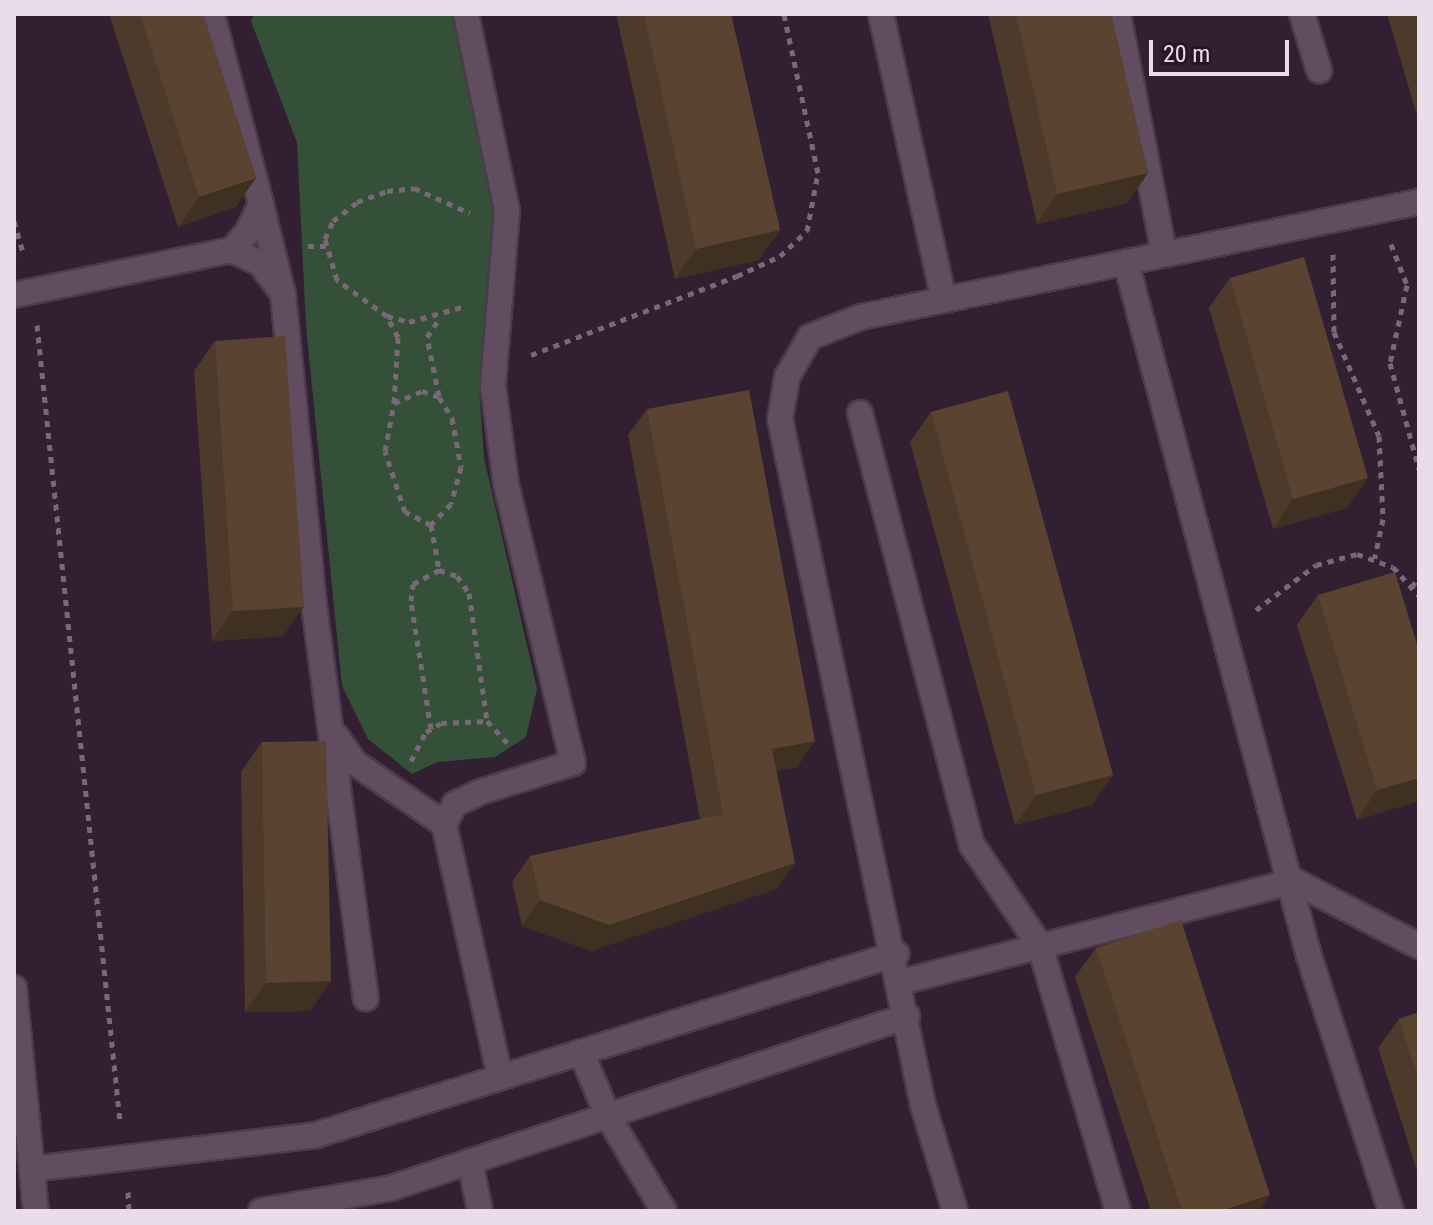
<!DOCTYPE html>
<html>
<head>
<meta charset="utf-8">
<style>
	body { margin:0 }
	#map { position:relative; width:1433px; height:1225px; overflow:hidden; background:#331f32; font-family:"Roboto Condensed",sans-serif }
	div>[style] { position:absolute }
	.green>* { inset:0; background:#345039 }
	.path>* { height:5px; margin-top:-2.5px; transform-origin:0; background:repeating-linear-gradient(90deg,#796878 0 6px,transparent 0 12px) }
	.roads { filter:drop-shadow(2px 0 #4c3b4b) drop-shadow(-2px 0 #4c3b4b) drop-shadow(0 2px #4c3b4b) drop-shadow(0 -2px #4c3b4b) }
	.minor>* { height:24px; margin:-12px; padding:0 12px; transform-origin:12px; border-radius:12px; background:#624c60 }
	.wall>* { inset:0; background:#4d3a2a }
	.shaded-wall>* { inset:0; background:#3f3022 }
	.building>* { inset:0; background:#5a4431 }
	span { translate:-50% -50%; white-space:nowrap; text-align:center; line-height:1.15; -webkit-text-stroke:6px #281628; paint-order:stroke }
	.frame { position:absolute; inset:0; border:16px solid #eadde9; pointer-events:none }
	.scale { position:absolute; left:1149px; top:40px; width:140px; height:36px; box-sizing:border-box; border:4px solid #eadde9; border-top:0; padding-left:10px; font-size:24px; line-height:28px; white-space:nowrap; color:#eadde9; -webkit-text-stroke:6px #281628; paint-order:stroke }
</style>
</head>
<body>
<div id="map">
	<div class="green">
		<i style="clip-path:polygon(254px 14px,452px 14px,493px 207px,479px 386px,484px 458px,537px 689px,526px 737px,495px 757px,437px 762px,412px 774px,368px 739px,342px 686px,306px 326px,297px 143px,251px 21px)"></i>
	</div>
	<div class="path">
		<i style="left:14px;top:221px;width:36px;rotate:74deg"></i>
		<i style="left:1391px;top:244px;width:44px;rotate:68.7deg"></i>
		<i style="left:1407px;top:285px;width:80px;rotate:102.3deg"></i>
		<i style="left:1390px;top:363px;width:110px;rotate:74.7deg"></i>
		<i style="left:308px;top:246px;width:19px"></i>
		<i style="left:1333px;top:254px;width:78px;rotate:89.3deg"></i>
		<i style="left:1334px;top:332px;width:113px;rotate:66.6deg"></i>
		<i style="left:1379px;top:436px;width:83px;rotate:87.2deg"></i>
		<i style="left:1383px;top:519px;width:40px;rotate:102deg"></i>
		<i style="left:387px;top:316px;width:23px;rotate:15deg"></i>
		<i style="left:409px;top:322px;width:55px;rotate:-15.8deg"></i>
		<i style="left:37px;top:325px;width:801px;rotate:84.05deg"></i>
		<i style="left:531px;top:355px;width:221px;rotate:-21deg"></i>
		<i style="left:737px;top:276px;width:47px;rotate:-24.9deg"></i>
		<i style="left:780px;top:256px;width:37px;rotate:-43deg"></i>
		<i style="left:807px;top:231px;width:59px;rotate:-79.3deg"></i>
		<i style="left:818px;top:173px;width:163px;rotate:-102.1deg"></i>
		<i style="left:422px;top:391px;width:18px;rotate:19deg"></i>
		<i style="left:439px;top:397px;width:25px;rotate:58deg"></i>
		<i style="left:452px;top:418px;width:50px;rotate:79.6deg"></i>
		<i style="left:461px;top:467px;width:38px;rotate:105deg"></i>
		<i style="left:451px;top:504px;width:29px;rotate:134deg"></i>
		<i style="left:431px;top:525px;width:29px;rotate:-153deg"></i>
		<i style="left:405px;top:512px;width:64px;rotate:-108.2deg"></i>
		<i style="left:385px;top:451px;width:49px;rotate:-79.4deg"></i>
		<i style="left:394px;top:403px;width:30px;rotate:-23deg"></i>
		<i style="left:439px;top:396px;width:60px;rotate:-101.5deg"></i>
		<i style="left:427px;top:337px;width:23px;rotate:-56deg"></i>
		<i style="left:394px;top:403px;width:66px;rotate:-86.5deg"></i>
		<i style="left:398px;top:337px;width:24px;rotate:-118deg"></i>
		<i style="left:387px;top:316px;width:62px;rotate:-144.2deg"></i>
		<i style="left:337px;top:280px;width:43px;rotate:-106.3deg"></i>
		<i style="left:325px;top:239px;width:20px;rotate:-66deg"></i>
		<i style="left:333px;top:221px;width:31px;rotate:-38deg"></i>
		<i style="left:357px;top:202px;width:32px;rotate:-20deg"></i>
		<i style="left:387px;top:191px;width:27px;rotate:-6deg"></i>
		<i style="left:414px;top:188px;width:61px;rotate:24.1deg"></i>
		<i style="left:431px;top:525px;width:46px;rotate:79.9deg"></i>
		<i style="left:1412px;top:587px;width:13px;rotate:-58deg"></i>
		<i style="left:1256px;top:610px;width:75px;rotate:-36.9deg"></i>
		<i style="left:1316px;top:565px;width:42px;rotate:-15deg"></i>
		<i style="left:1357px;top:554px;width:38px;rotate:20deg"></i>
		<i style="left:1393px;top:567px;width:39px;rotate:48deg"></i>
		<i style="left:431px;top:729px;width:130px;rotate:-98.9deg"></i>
		<i style="left:411px;top:601px;width:17px;rotate:-83deg"></i>
		<i style="left:413px;top:584px;width:30px;rotate:-28deg"></i>
		<i style="left:439px;top:570px;width:19px;rotate:18deg"></i>
		<i style="left:457px;top:576px;width:21px;rotate:55deg"></i>
		<i style="left:469px;top:593px;width:129px;rotate:82deg"></i>
		<i style="left:411px;top:761px;width:33px;rotate:-63deg"></i>
		<i style="left:426px;top:732px;width:17px;rotate:-31deg"></i>
		<i style="left:441px;top:723px;width:46px;rotate:-2.5deg"></i>
		<i style="left:487px;top:721px;width:33px;rotate:47deg"></i>
		<i style="left:128px;top:1192px;width:19px;rotate:87deg"></i>
	</div>
	<div class="roads">
		<div class="minor">
			<i style="left:466px;top:14px;width:201px;rotate:78.2deg"></i>
			<i style="left:507px;top:211px;width:176px;rotate:94.6deg"></i>
			<i style="left:493px;top:386px;width:99px;rotate:82.4deg"></i>
			<i style="left:506px;top:484px;width:287px;rotate:76.5deg"></i>
			<i style="left:573px;top:763px;width:97px;rotate:162.7deg"></i>
			<i style="left:480px;top:792px;width:28px;rotate:154deg"></i>
			<i style="left:455px;top:804px;width:23px;rotate:119deg"></i>
			<i style="left:444px;top:824px;width:259px;rotate:77.5deg"></i>
			<i style="left:881px;top:14px;width:293px;rotate:77.6deg"></i>
			<i style="left:1118px;top:14px;width:244px;rotate:79.1deg"></i>
			<i style="left:1302px;top:14px;width:59px;rotate:73.1deg"></i>
			<i style="left:261px;top:204px;width:93px;rotate:76.3deg"></i>
			<i style="left:283px;top:294px;width:313px;rotate:84.3deg"></i>
			<i style="left:314px;top:605px;width:397px;rotate:82.5deg"></i>
			<i style="left:232px;top:250px;width:31px;rotate:25deg"></i>
			<i style="left:260px;top:263px;width:30px;rotate:53deg"></i>
			<i style="left:1126px;top:262px;width:718px;rotate:75.23deg"></i>
			<i style="left:1309px;top:956px;width:268px;rotate:72.2deg"></i>
			<i style="left:14px;top:295px;width:223px;rotate:-11.7deg"></i>
			<i style="left:232px;top:250px;width:23px;rotate:-49deg"></i>
			<i style="left:247px;top:233px;width:32px;rotate:-64deg"></i>
			<i style="left:261px;top:204px;width:196px;rotate:-104.5deg"></i>
			<i style="left:860px;top:413px;width:446px;rotate:75.5deg"></i>
			<i style="left:972px;top:845px;width:122px;rotate:56deg"></i>
			<i style="left:1040px;top:946px;width:276px;rotate:73.6deg"></i>
			<i style="left:336px;top:736px;width:33px;rotate:55deg"></i>
			<i style="left:355px;top:763px;width:108px;rotate:34.4deg"></i>
			<i style="left:901px;top:982px;width:406px;rotate:-14.4deg"></i>
			<i style="left:1294px;top:881px;width:141px;rotate:27.5deg"></i>
			<i style="left:14px;top:988px;width:224px;rotate:84.4deg"></i>
			<i style="left:581px;top:1052px;width:69px;rotate:67.1deg"></i>
			<i style="left:608px;top:1116px;width:110px;rotate:59.5deg"></i>
			<i style="left:470px;top:1161px;width:51px;rotate:78.7deg"></i>
			<i style="left:32px;top:1169px;width:286px;rotate:-6.8deg"></i>
			<i style="left:316px;top:1135px;width:608px;rotate:-17.33deg"></i>
			<i style="left:261px;top:1211px;width:132px;rotate:-10deg"></i>
			<i style="left:391px;top:1188px;width:544px;rotate:-18.43deg"></i>
			<i style="left:955px;top:1211px;width:111px;rotate:-106.8deg"></i>
			<i style="left:923px;top:1105px;width:701px;rotate:-101.77deg"></i>
			<i style="left:780px;top:419px;width:43px;rotate:-80.5deg"></i>
			<i style="left:787px;top:377px;width:46px;rotate:-60.1deg"></i>
			<i style="left:810px;top:337px;width:55px;rotate:-21.4deg"></i>
			<i style="left:861px;top:317px;width:570px;rotate:-11.65deg"></i>
		</div>
	</div>
	<div class="wall">
		<i style="clip-path:polygon(109px 14px,203px 14px,256px 178px,235px 207px,178px 227px)"></i>
		<i style="clip-path:polygon(616px 14px,731px 14px,780px 230px,759px 260px,675px 279px)"></i>
		<i style="clip-path:polygon(988px 14px,1111px 14px,1148px 173px,1127px 203px,1037px 224px)"></i>
		<i style="clip-path:polygon(1387px 14px,1419px 14px,1419px 122px)"></i>
		<i style="clip-path:polygon(1230px 278px,1347px 508px,1273px 529px,1209px 308px)"></i>
		<i style="clip-path:polygon(215px 341px,283px 636px,212px 641px,194px 371px)"></i>
		<i style="clip-path:polygon(647px 409px,815px 741px,797px 767px,776px 771px,795px 863px,776px 889px,591px 951px,522px 926px,512px 882px,530px 856px,700px 819px,628px 435px)"></i>
		<i style="clip-path:polygon(931px 412px,1113px 775px,1092px 805px,1015px 825px,910px 442px)"></i>
		<i style="clip-path:polygon(1318px 595px,1419px 651px,1419px 801px,1357px 820px,1297px 625px)"></i>
		<i style="clip-path:polygon(262px 742px,331px 981px,310px 1011px,245px 1012px,241px 772px)"></i>
		<i style="clip-path:polygon(1096px 948px,1259px 1211px,1151px 1211px,1075px 977px)"></i>
		<i style="clip-path:polygon(1419px 1012px,1419px 1177px,1378px 1048px,1399px 1019px)"></i>
	</div>
	<div class="shaded-wall">
		<i style="clip-path:polygon(1148px 173px,1127px 203px,1037px 224px,1057px 194px)"></i>
		<i style="clip-path:polygon(256px 178px,235px 207px,178px 227px,199px 197px)"></i>
		<i style="clip-path:polygon(780px 230px,759px 260px,675px 279px,696px 249px)"></i>
		<i style="clip-path:polygon(1368px 478px,1347px 508px,1273px 529px,1293px 499px)"></i>
		<i style="clip-path:polygon(304px 607px,283px 636px,212px 641px,233px 611px)"></i>
		<i style="clip-path:polygon(815px 741px,797px 767px,754px 775px,772px 749px)"></i>
		<i style="clip-path:polygon(1113px 775px,1092px 805px,1015px 825px,1036px 795px)"></i>
		<i style="clip-path:polygon(1419px 778px,1419px 801px,1357px 820px,1377px 790px)"></i>
		<i style="clip-path:polygon(795px 863px,776px 889px,591px 951px,522px 926px,540px 900px)"></i>
		<i style="clip-path:polygon(331px 981px,310px 1011px,245px 1012px,266px 983px)"></i>
		<i style="clip-path:polygon(1270px 1195px,1259px 1211px,1220px 1211px)"></i>
	</div>
	<div class="building">
		<i style="clip-path:polygon(140px 14px,203px 14px,256px 178px,199px 197px)"></i>
		<i style="clip-path:polygon(644px 14px,731px 14px,780px 230px,696px 249px)"></i>
		<i style="clip-path:polygon(1016px 14px,1111px 14px,1148px 173px,1057px 194px)"></i>
		<i style="clip-path:polygon(1304px 257px,1368px 478px,1293px 499px,1230px 278px)"></i>
		<i style="clip-path:polygon(285px 336px,304px 607px,233px 611px,215px 341px)"></i>
		<i style="clip-path:polygon(749px 390px,815px 741px,772px 749px,795px 863px,609px 925px,540px 900px,530px 856px,723px 814px,647px 409px)"></i>
		<i style="clip-path:polygon(1008px 391px,1113px 775px,1036px 795px,931px 412px)"></i>
		<i style="clip-path:polygon(1395px 572px,1419px 651px,1419px 778px,1377px 790px,1318px 595px)"></i>
		<i style="clip-path:polygon(326px 741px,331px 981px,266px 983px,262px 742px)"></i>
		<i style="clip-path:polygon(1181px 920px,1270px 1195px,1220px 1211px,1182px 1211px,1096px 948px)"></i>
		<i style="clip-path:polygon(1419px 1012px,1419px 1082px,1399px 1019px)"></i>
	</div>
	<div class="frame"></div>
	<div class="scale">20 m</div>
</div>
</body>
</html>
